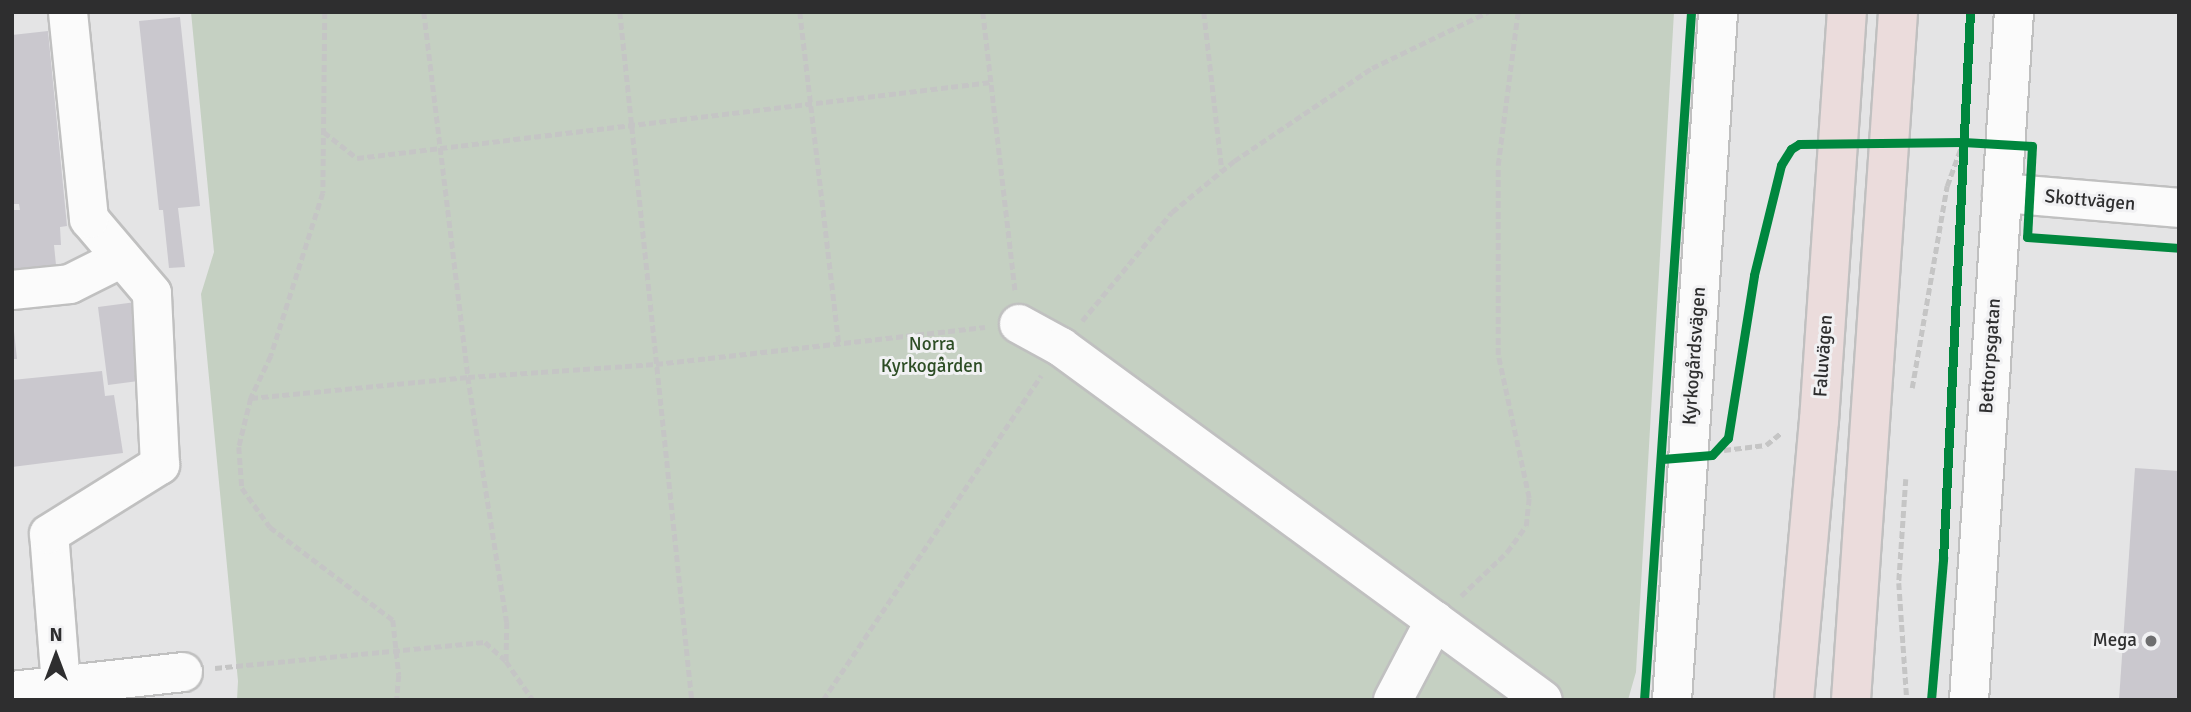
<!DOCTYPE html>
<html>
<head>
<meta charset="utf-8">
<style>
	body { margin:0 }
	#map { position:relative; width:2191px; height:712px; overflow:hidden; background:#e4e4e5; font-family:Signika,sans-serif }
	div>[style] { position:absolute }
	.green>* { inset:0; background:#c5d0c2 }
	.building>* { inset:0; background:#cac8ce }
	.path>* { height:4.5px; margin-top:-2.25px; transform-origin:0; background:repeating-linear-gradient(90deg,#c5c5c5 0 7px,transparent 0 10.5px) }
	.roads { filter:drop-shadow(2px 0 #c0c0c0) drop-shadow(-2px 0 #c0c0c0) drop-shadow(0 2px #c0c0c0) drop-shadow(0 -2px #c0c0c0) }
	.minor>* { height:38px; margin:-19px; padding:0 19px; transform-origin:19px; border-radius:19px; background:#fbfbfb }
	.highway>* { height:38px; margin:-19px; padding:0 19px; transform-origin:19px; border-radius:19px; background:#ebdcdc }
	.cycleway>* { height:9px; margin:-4.5px; padding:0 4.5px; transform-origin:4.5px; border-radius:4.5px; background:#00873e }
	.dots>* { width:19px; height:19px; translate:-50% -50%; box-sizing:border-box; border:4px solid #f1f1f3; border-radius:50% }
	span { translate:-50% -50%; white-space:nowrap; text-align:center; line-height:1.15; -webkit-text-stroke:6px #f1f1f3; paint-order:stroke }
	.street-label { font-size:19px; color:#2e2e2f }
	.park-label { font-size:19px; color:#2d4d25 }
	.poi-label { font-size:19px; color:#2e2e2f }
	.right { translate:-100% -50%; text-align:right }
	.frame { position:absolute; inset:0; border:14px solid #2e2e2f; pointer-events:none }
	.north { position:absolute; left:21px; top:621px; width:70px; height:70px; -webkit-text-stroke:5px #f1f1f3; paint-order:stroke; rotate:0deg; font-size:19px; font-weight:700; line-height:28px; text-align:center; color:#2e2e2f }
	.north::after { content:''; display:block; margin:auto; width:24px; height:32px; background:#2e2e2f; clip-path:polygon(50% 0,100% 100%,50% 72%,0 100%) }
</style>
</head>
<body>
<div id="map">
	<div class="green">
		<i style="clip-path:polygon(191px 12px,1674px 12px,1636px 672px,1628px 700px,237px 700px,238px 681px,201px 294px,214px 252px)"></i>
	</div>
	<div class="building">
		<i style="clip-path:polygon(180px 17px,200px 206px,178px 208px,185px 267px,169px 268px,163px 210px,159px 210px,139px 21px)"></i>
		<i style="clip-path:polygon(48px 31px,67px 226px,60px 227px,61px 245px,54px 245px,56px 265px,12px 269px,12px 210px,20px 210px,19px 204px,12px 204px,12px 35px)"></i>
		<i style="clip-path:polygon(136px 302px,146px 380px,108px 385px,98px 307px)"></i>
		<i style="clip-path:polygon(12px 313px,17px 359px,12px 359px)"></i>
		<i style="clip-path:polygon(102px 371px,105px 396px,114px 395px,123px 453px,12px 467px,12px 380px)"></i>
		<i style="clip-path:polygon(2135px 468px,2179px 471px,2179px 700px,2119px 700px)"></i>
	</div>
	<div class="path">
		<i style="left:325px;top:12px;width:181px;rotate:90.6deg"></i>
		<i style="left:323px;top:193px;width:171px;rotate:107.7deg"></i>
		<i style="left:271px;top:356px;width:47px;rotate:115.5deg"></i>
		<i style="left:251px;top:398px;width:50px;rotate:103.8deg"></i>
		<i style="left:239px;top:447px;width:41px;rotate:85.8deg"></i>
		<i style="left:242px;top:488px;width:48px;rotate:54.3deg"></i>
		<i style="left:270px;top:527px;width:154px;rotate:37.1deg"></i>
		<i style="left:393px;top:620px;width:55px;rotate:83.8deg"></i>
		<i style="left:399px;top:675px;width:25px;rotate:95deg"></i>
		<i style="left:424px;top:12px;width:368px;rotate:83.1deg"></i>
		<i style="left:468px;top:377px;width:248px;rotate:81deg"></i>
		<i style="left:507px;top:622px;width:39px;rotate:91deg"></i>
		<i style="left:620px;top:12px;width:692px;rotate:84.03deg"></i>
		<i style="left:800px;top:12px;width:334px;rotate:83.3deg"></i>
		<i style="left:983px;top:12px;width:280px;rotate:83.4deg"></i>
		<i style="left:1204px;top:12px;width:160px;rotate:83.5deg"></i>
		<i style="left:324px;top:132px;width:42px;rotate:38.2deg"></i>
		<i style="left:357px;top:158px;width:639px;rotate:-6.84deg"></i>
		<i style="left:1082px;top:321px;width:141px;rotate:-50.5deg"></i>
		<i style="left:1172px;top:212px;width:80px;rotate:-39.4deg"></i>
		<i style="left:1234px;top:161px;width:166px;rotate:-34deg"></i>
		<i style="left:1372px;top:68px;width:129px;rotate:-25.8deg"></i>
		<i style="left:1912px;top:388px;width:205px;rotate:-80.2deg"></i>
		<i style="left:1947px;top:186px;width:47px;rotate:-70deg"></i>
		<i style="left:251px;top:398px;width:218px;rotate:-5.5deg"></i>
		<i style="left:468px;top:377px;width:188px;rotate:-4deg"></i>
		<i style="left:656px;top:364px;width:331px;rotate:-6.4deg"></i>
		<i style="left:1724px;top:450px;width:42px;rotate:-6.8deg"></i>
		<i style="left:1766px;top:445px;width:19px;rotate:-39deg"></i>
		<i style="left:1906px;top:479px;width:104px;rotate:93.9deg"></i>
		<i style="left:1899px;top:583px;width:117px;rotate:86.1deg"></i>
		<i style="left:1461px;top:596px;width:64px;rotate:-43.7deg"></i>
		<i style="left:1507px;top:552px;width:32px;rotate:-54deg"></i>
		<i style="left:1526px;top:526px;width:28px;rotate:-84deg"></i>
		<i style="left:1529px;top:498px;width:146px;rotate:-102.2deg"></i>
		<i style="left:1498px;top:355px;width:190px;rotate:-90deg"></i>
		<i style="left:1498px;top:165px;width:154px;rotate:-82.6deg"></i>
		<i style="left:215px;top:668px;width:271px;rotate:-5.5deg"></i>
		<i style="left:485px;top:642px;width:28px;rotate:42deg"></i>
		<i style="left:506px;top:661px;width:47px;rotate:55.3deg"></i>
		<i style="left:823px;top:700px;width:391px;rotate:-56.1deg"></i>
	</div>
	<div class="roads">
		<div class="minor">
			<i style="left:2002px;top:193px;width:178px;rotate:4.8deg"></i>
			<i style="left:12px;top:290px;width:58px;rotate:-5.9deg"></i>
			<i style="left:70px;top:284px;width:58px;rotate:-26.6deg"></i>
			<i style="left:1019px;top:324px;width:48px;rotate:28.7deg"></i>
			<i style="left:1061px;top:347px;width:597px;rotate:36.22deg"></i>
			<i style="left:61px;top:685px;width:151px;rotate:-94.5deg"></i>
			<i style="left:49px;top:534px;width:131px;rotate:-31.9deg"></i>
			<i style="left:160px;top:465px;width:172px;rotate:-92.7deg"></i>
			<i style="left:152px;top:293px;width:97px;rotate:-130.4deg"></i>
			<i style="left:89px;top:219px;width:208px;rotate:-95.8deg"></i>
			<i style="left:12px;top:691px;width:172px;rotate:-6.3deg"></i>
			<i style="left:1393px;top:700px;width:90px;rotate:-62.3deg"></i>
			<i style="left:1672px;top:700px;width:690px;rotate:-86.17deg"></i>
			<i style="left:1969px;top:700px;width:689px;rotate:-86.26deg"></i>
		</div>
		<div class="highway">
			<i style="left:1794px;top:700px;width:280px;rotate:-84.9deg"></i>
			<i style="left:1819px;top:421px;width:410px;rotate:-86.1deg"></i>
			<i style="left:1851px;top:700px;width:690px;rotate:-86.09deg"></i>
		</div>
	</div>
	<div class="cycleway">
		<i style="left:1662px;top:459px;width:50px;rotate:-4.6deg"></i>
		<i style="left:1712px;top:455px;width:23px;rotate:-47deg"></i>
		<i style="left:1728px;top:438px;width:165px;rotate:-80.9deg"></i>
		<i style="left:1754px;top:275px;width:113px;rotate:-76.2deg"></i>
		<i style="left:1781px;top:165px;width:19px;rotate:-58deg"></i>
		<i style="left:1791px;top:149px;width:9px;rotate:-32deg"></i>
		<i style="left:1799px;top:144px;width:164px;rotate:-0.7deg"></i>
		<i style="left:1963px;top:142px;width:69px;rotate:3.3deg"></i>
		<i style="left:2032px;top:146px;width:91px;rotate:93.1deg"></i>
		<i style="left:2027px;top:237px;width:152px;rotate:4.1deg"></i>
		<i style="left:1644px;top:700px;width:690px;rotate:-86.09deg"></i>
		<i style="left:1931px;top:700px;width:142px;rotate:-85.1deg"></i>
		<i style="left:1943px;top:559px;width:548px;rotate:-87.17deg"></i>
	</div>
	<div class="dots">
		<i style="left:2151px;top:641px;background:#6e6e6f"></i>
	</div>
	<div class="street-label">
		<span style="left:2090px;top:201px;rotate:5deg">Skottvägen</span>
		<span style="left:1695px;top:356px;rotate:-86deg">Kyrkogårdsvägen</span>
		<span style="left:1824px;top:356px;rotate:-86deg">Faluvägen</span>
		<span style="left:1991px;top:356px;rotate:-86deg">Bettorpsgatan</span>
	</div>
	<div class="park-label">
		<span style="left:932px;top:356px">Norra<br>Kyrkogården</span>
	</div>
	<div class="poi-label">
		<span class="right" style="left:2137px;top:641px">Mega</span>
	</div>
	<div class="frame"></div>
	<div class="north">N</div>
</div>
</body>
</html>
